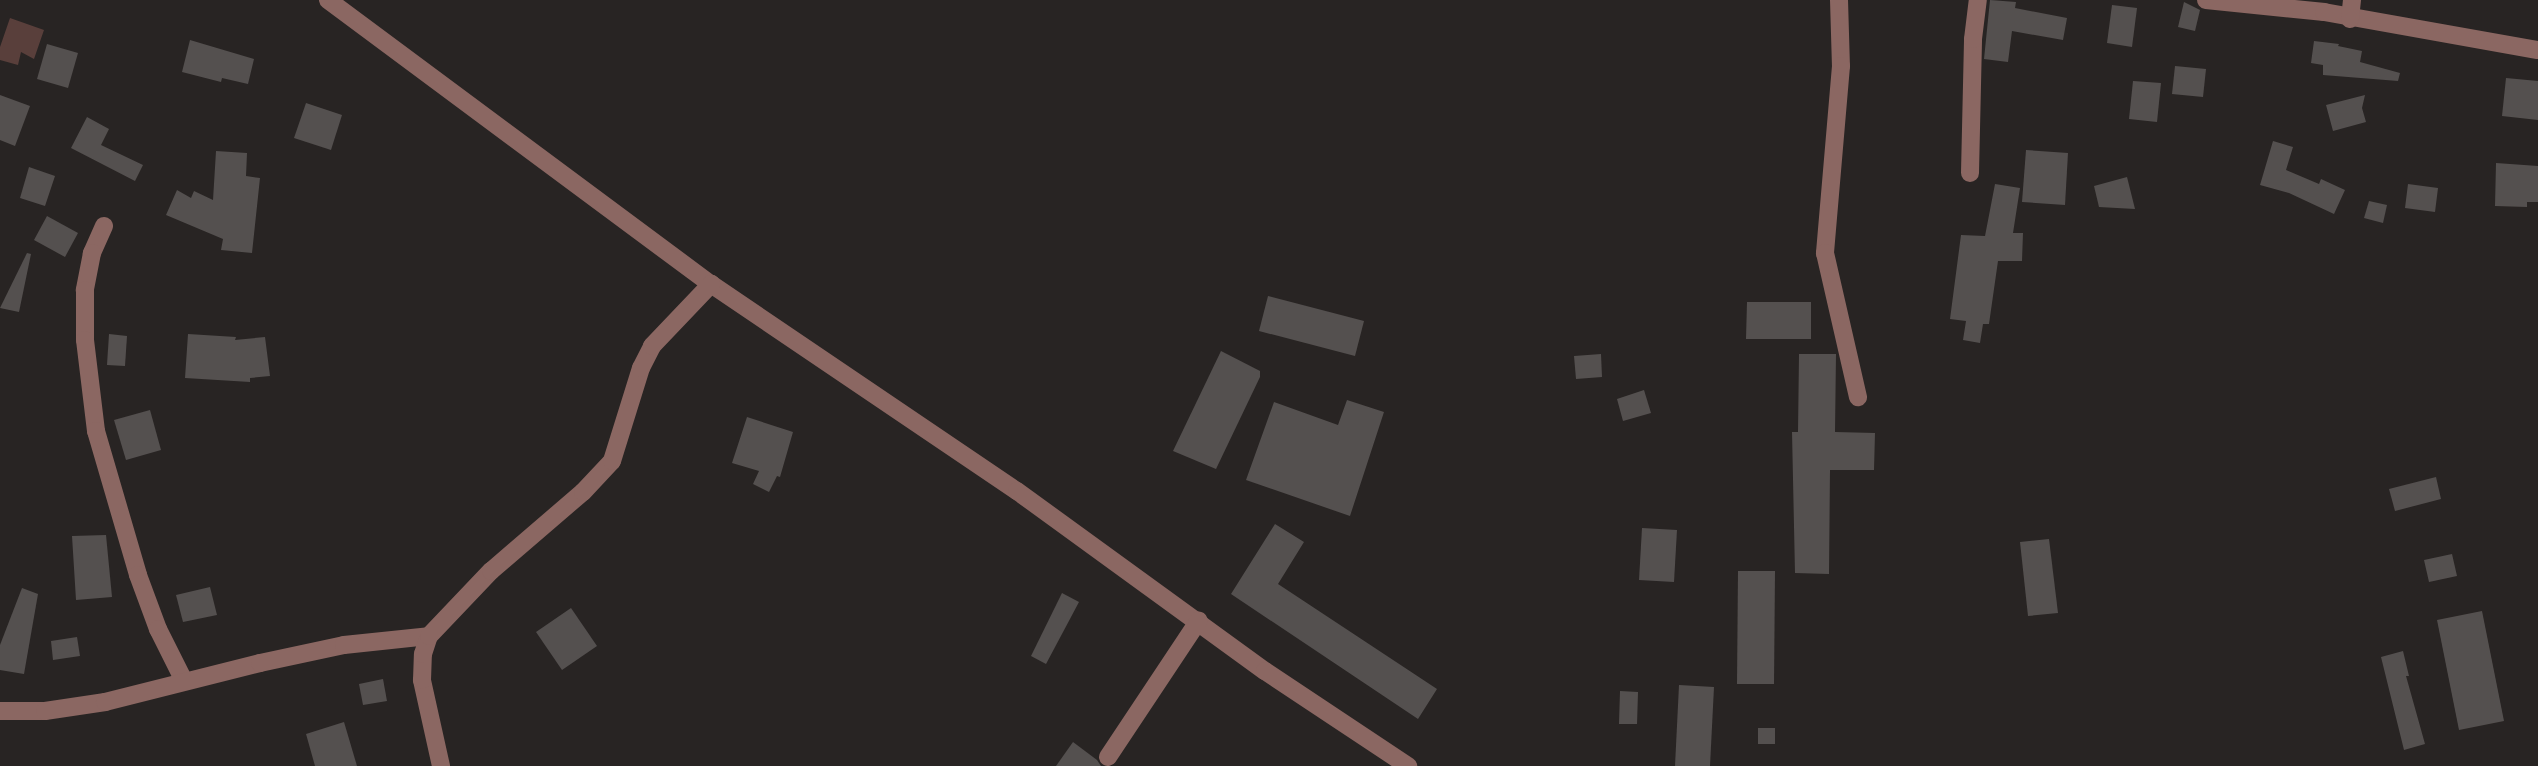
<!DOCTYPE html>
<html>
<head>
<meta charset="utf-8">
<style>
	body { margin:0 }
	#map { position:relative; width:2538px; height:766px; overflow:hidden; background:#282423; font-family:"PT Sans Narrow",sans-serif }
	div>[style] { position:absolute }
	.green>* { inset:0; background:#593f3b }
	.building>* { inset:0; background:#54504f }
	.minor>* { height:18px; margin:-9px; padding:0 9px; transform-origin:9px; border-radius:9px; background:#8b6762 }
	span { translate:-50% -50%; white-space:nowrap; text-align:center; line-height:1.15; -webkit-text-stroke:6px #1e1b1a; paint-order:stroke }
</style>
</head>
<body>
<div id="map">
	<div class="green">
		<i style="clip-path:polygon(10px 18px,44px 30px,34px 59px,21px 52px,18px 65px,0 60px,0 47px)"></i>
	</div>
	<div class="building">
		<i style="clip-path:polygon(1990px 0,2016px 2px,2015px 8px,2067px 18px,2063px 40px,2012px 31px,2008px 62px,1984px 59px)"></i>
		<i style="clip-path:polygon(2184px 2px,2200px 10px,2195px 31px,2178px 27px)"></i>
		<i style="clip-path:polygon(2112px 5px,2137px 8px,2132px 47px,2107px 43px)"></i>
		<i style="clip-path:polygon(190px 40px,254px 59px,248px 84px,222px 78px,221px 82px,182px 72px)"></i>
		<i style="clip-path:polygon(2314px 41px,2339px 44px,2338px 46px,2362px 51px,2360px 62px,2400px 73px,2398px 81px,2323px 75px,2323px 65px,2311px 63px)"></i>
		<i style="clip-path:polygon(47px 44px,78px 53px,68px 88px,37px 79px)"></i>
		<i style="clip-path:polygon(2175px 66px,2206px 69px,2203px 97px,2172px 94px)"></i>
		<i style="clip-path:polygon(2506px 78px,2538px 81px,2538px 120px,2502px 116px)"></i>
		<i style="clip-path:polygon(2133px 81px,2161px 83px,2157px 122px,2129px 119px)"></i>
		<i style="clip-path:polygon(0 95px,30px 106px,15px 146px,0 140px)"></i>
		<i style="clip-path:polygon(2365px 95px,2362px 108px,2366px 122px,2333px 131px,2326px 105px)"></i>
		<i style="clip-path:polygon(306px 103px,342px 115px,331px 150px,294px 138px)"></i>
		<i style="clip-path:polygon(87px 117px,109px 129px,101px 145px,143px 165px,135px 181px,71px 148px)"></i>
		<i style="clip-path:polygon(2273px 141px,2293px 147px,2286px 170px,2319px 184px,2321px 179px,2345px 190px,2334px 214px,2289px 193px,2260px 185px)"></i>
		<i style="clip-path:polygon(2026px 150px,2068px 153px,2065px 205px,2022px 202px)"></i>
		<i style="clip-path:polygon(216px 151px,247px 153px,246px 176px,260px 178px,252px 253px,221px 250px,223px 239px,166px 215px,177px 190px,191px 198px,194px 191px,213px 200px)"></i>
		<i style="clip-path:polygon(2496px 163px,2538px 166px,2538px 202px,2527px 202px,2527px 207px,2495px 206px)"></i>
		<i style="clip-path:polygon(29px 167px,55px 176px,45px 206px,20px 198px)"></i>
		<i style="clip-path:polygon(2127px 177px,2135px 209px,2099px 207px,2094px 186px)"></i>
		<i style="clip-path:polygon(1995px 184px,2020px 188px,2013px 233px,2023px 233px,2022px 261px,1998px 261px,1989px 324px,1983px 324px,1980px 343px,1963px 340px,1966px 321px,1950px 319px,1961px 235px,1985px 236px)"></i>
		<i style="clip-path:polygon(2408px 184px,2438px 188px,2435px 212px,2405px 208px)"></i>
		<i style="clip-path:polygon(2369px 201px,2387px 205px,2383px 223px,2364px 218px)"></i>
		<i style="clip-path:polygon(47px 216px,78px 233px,65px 257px,34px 240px)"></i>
		<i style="clip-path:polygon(27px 253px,31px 254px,19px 312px,0 308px)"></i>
		<i style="clip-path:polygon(1268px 296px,1364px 321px,1355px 356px,1259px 331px)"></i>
		<i style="clip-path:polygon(1747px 302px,1811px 302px,1811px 339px,1746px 339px)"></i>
		<i style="clip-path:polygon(109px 334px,127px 336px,125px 366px,107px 365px)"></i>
		<i style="clip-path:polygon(188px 334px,236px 337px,235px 340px,265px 337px,270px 376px,250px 378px,250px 382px,185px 378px)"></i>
		<i style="clip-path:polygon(1221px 351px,1260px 371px,1260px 377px,1216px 469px,1173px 451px)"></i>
		<i style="clip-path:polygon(1601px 354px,1602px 377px,1576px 379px,1574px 356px)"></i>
		<i style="clip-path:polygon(1799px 354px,1836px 354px,1835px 432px,1875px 433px,1874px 470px,1830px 470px,1829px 574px,1795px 573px,1792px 432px,1798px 432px)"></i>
		<i style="clip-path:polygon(1644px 390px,1651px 413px,1623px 421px,1617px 399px)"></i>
		<i style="clip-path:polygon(1347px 400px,1384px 412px,1350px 516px,1246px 480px,1274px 402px,1338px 425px)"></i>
		<i style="clip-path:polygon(150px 410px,161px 450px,126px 460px,114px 420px)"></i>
		<i style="clip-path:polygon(747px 417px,793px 432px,780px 477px,777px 476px,769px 492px,753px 484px,759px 471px,732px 463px)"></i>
		<i style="clip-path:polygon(2436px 477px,2441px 499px,2395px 511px,2389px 489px)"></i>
		<i style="clip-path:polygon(1275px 524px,1304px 542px,1278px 584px,1437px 689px,1418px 719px,1231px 594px)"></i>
		<i style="clip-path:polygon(1642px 528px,1677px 530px,1674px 582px,1639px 580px)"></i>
		<i style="clip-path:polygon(106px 535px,112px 597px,76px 600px,72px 536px)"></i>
		<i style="clip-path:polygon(2049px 539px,2058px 613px,2028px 616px,2020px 542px)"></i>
		<i style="clip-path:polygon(2452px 554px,2457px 576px,2429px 582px,2424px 560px)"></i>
		<i style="clip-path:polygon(1738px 571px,1775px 571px,1774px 684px,1737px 684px)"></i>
		<i style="clip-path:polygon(210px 587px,217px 615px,183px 622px,176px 595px)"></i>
		<i style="clip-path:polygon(22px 588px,38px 594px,24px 674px,0 670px,0 645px)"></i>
		<i style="clip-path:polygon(1062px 593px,1079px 602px,1046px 664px,1031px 656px)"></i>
		<i style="clip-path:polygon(571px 608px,597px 646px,562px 670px,536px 632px)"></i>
		<i style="clip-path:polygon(2482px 611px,2504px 721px,2459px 730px,2437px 620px)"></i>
		<i style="clip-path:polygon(77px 637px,80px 656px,53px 660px,51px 641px)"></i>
		<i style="clip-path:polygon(2403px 651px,2409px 676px,2406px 676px,2425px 744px,2404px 750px,2381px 657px)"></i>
		<i style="clip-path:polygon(383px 679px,387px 701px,363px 705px,359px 684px)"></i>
		<i style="clip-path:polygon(1679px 685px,1714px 687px,1710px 766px,1675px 766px)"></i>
		<i style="clip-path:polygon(1620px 691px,1638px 692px,1637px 724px,1619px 724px)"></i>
		<i style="clip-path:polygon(344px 722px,357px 766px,315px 766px,306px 734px)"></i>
		<i style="clip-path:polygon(1758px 728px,1775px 728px,1775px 744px,1758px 744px)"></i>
		<i style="clip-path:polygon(1073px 742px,1097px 760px,1101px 766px,1056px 766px)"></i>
	</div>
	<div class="minor">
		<i style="left:328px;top:0;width:477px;rotate:36.6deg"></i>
		<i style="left:711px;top:284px;width:369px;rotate:34.1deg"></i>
		<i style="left:1017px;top:491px;width:306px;rotate:36deg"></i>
		<i style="left:1265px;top:671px;width:172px;rotate:33.6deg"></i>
		<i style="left:1839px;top:0;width:66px;rotate:88.3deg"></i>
		<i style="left:1841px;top:66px;width:188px;rotate:94.9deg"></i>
		<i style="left:1825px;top:253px;width:148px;rotate:77.1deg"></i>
		<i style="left:2206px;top:0;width:119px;rotate:5.8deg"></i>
		<i style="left:2324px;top:12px;width:217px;rotate:10.1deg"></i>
		<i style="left:2350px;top:19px;width:19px;rotate:-84deg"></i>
		<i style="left:1970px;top:173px;width:134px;rotate:-88.7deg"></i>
		<i style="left:1973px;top:39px;width:39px;rotate:-83deg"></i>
		<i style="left:104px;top:226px;width:30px;rotate:114deg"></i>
		<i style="left:92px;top:253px;width:38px;rotate:101deg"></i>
		<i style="left:85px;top:290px;width:50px;rotate:90deg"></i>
		<i style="left:85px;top:340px;width:92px;rotate:83.1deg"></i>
		<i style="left:96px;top:431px;width:150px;rotate:73.7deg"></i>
		<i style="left:138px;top:575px;width:58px;rotate:69.7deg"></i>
		<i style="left:158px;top:629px;width:58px;rotate:63.4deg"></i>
		<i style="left:0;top:711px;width:45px"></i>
		<i style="left:45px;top:711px;width:61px;rotate:-8.5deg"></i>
		<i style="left:105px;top:702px;width:160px;rotate:-14.1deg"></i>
		<i style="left:260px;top:663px;width:86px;rotate:-12.1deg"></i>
		<i style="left:344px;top:645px;width:85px;rotate:-6deg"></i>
		<i style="left:1108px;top:757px;width:164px;rotate:-56.4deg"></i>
		<i style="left:441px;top:766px;width:88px;rotate:-102.5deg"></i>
		<i style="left:422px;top:680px;width:26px;rotate:-88deg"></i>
		<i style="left:423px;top:654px;width:19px;rotate:-72deg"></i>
		<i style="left:429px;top:636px;width:90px;rotate:-46.4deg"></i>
		<i style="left:491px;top:571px;width:121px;rotate:-40.7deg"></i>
		<i style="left:583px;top:492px;width:42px;rotate:-46.9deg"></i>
		<i style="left:612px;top:461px;width:97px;rotate:-72.7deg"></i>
		<i style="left:641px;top:368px;width:25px;rotate:-63deg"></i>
		<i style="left:652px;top:346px;width:86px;rotate:-46.4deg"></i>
	</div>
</div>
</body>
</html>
